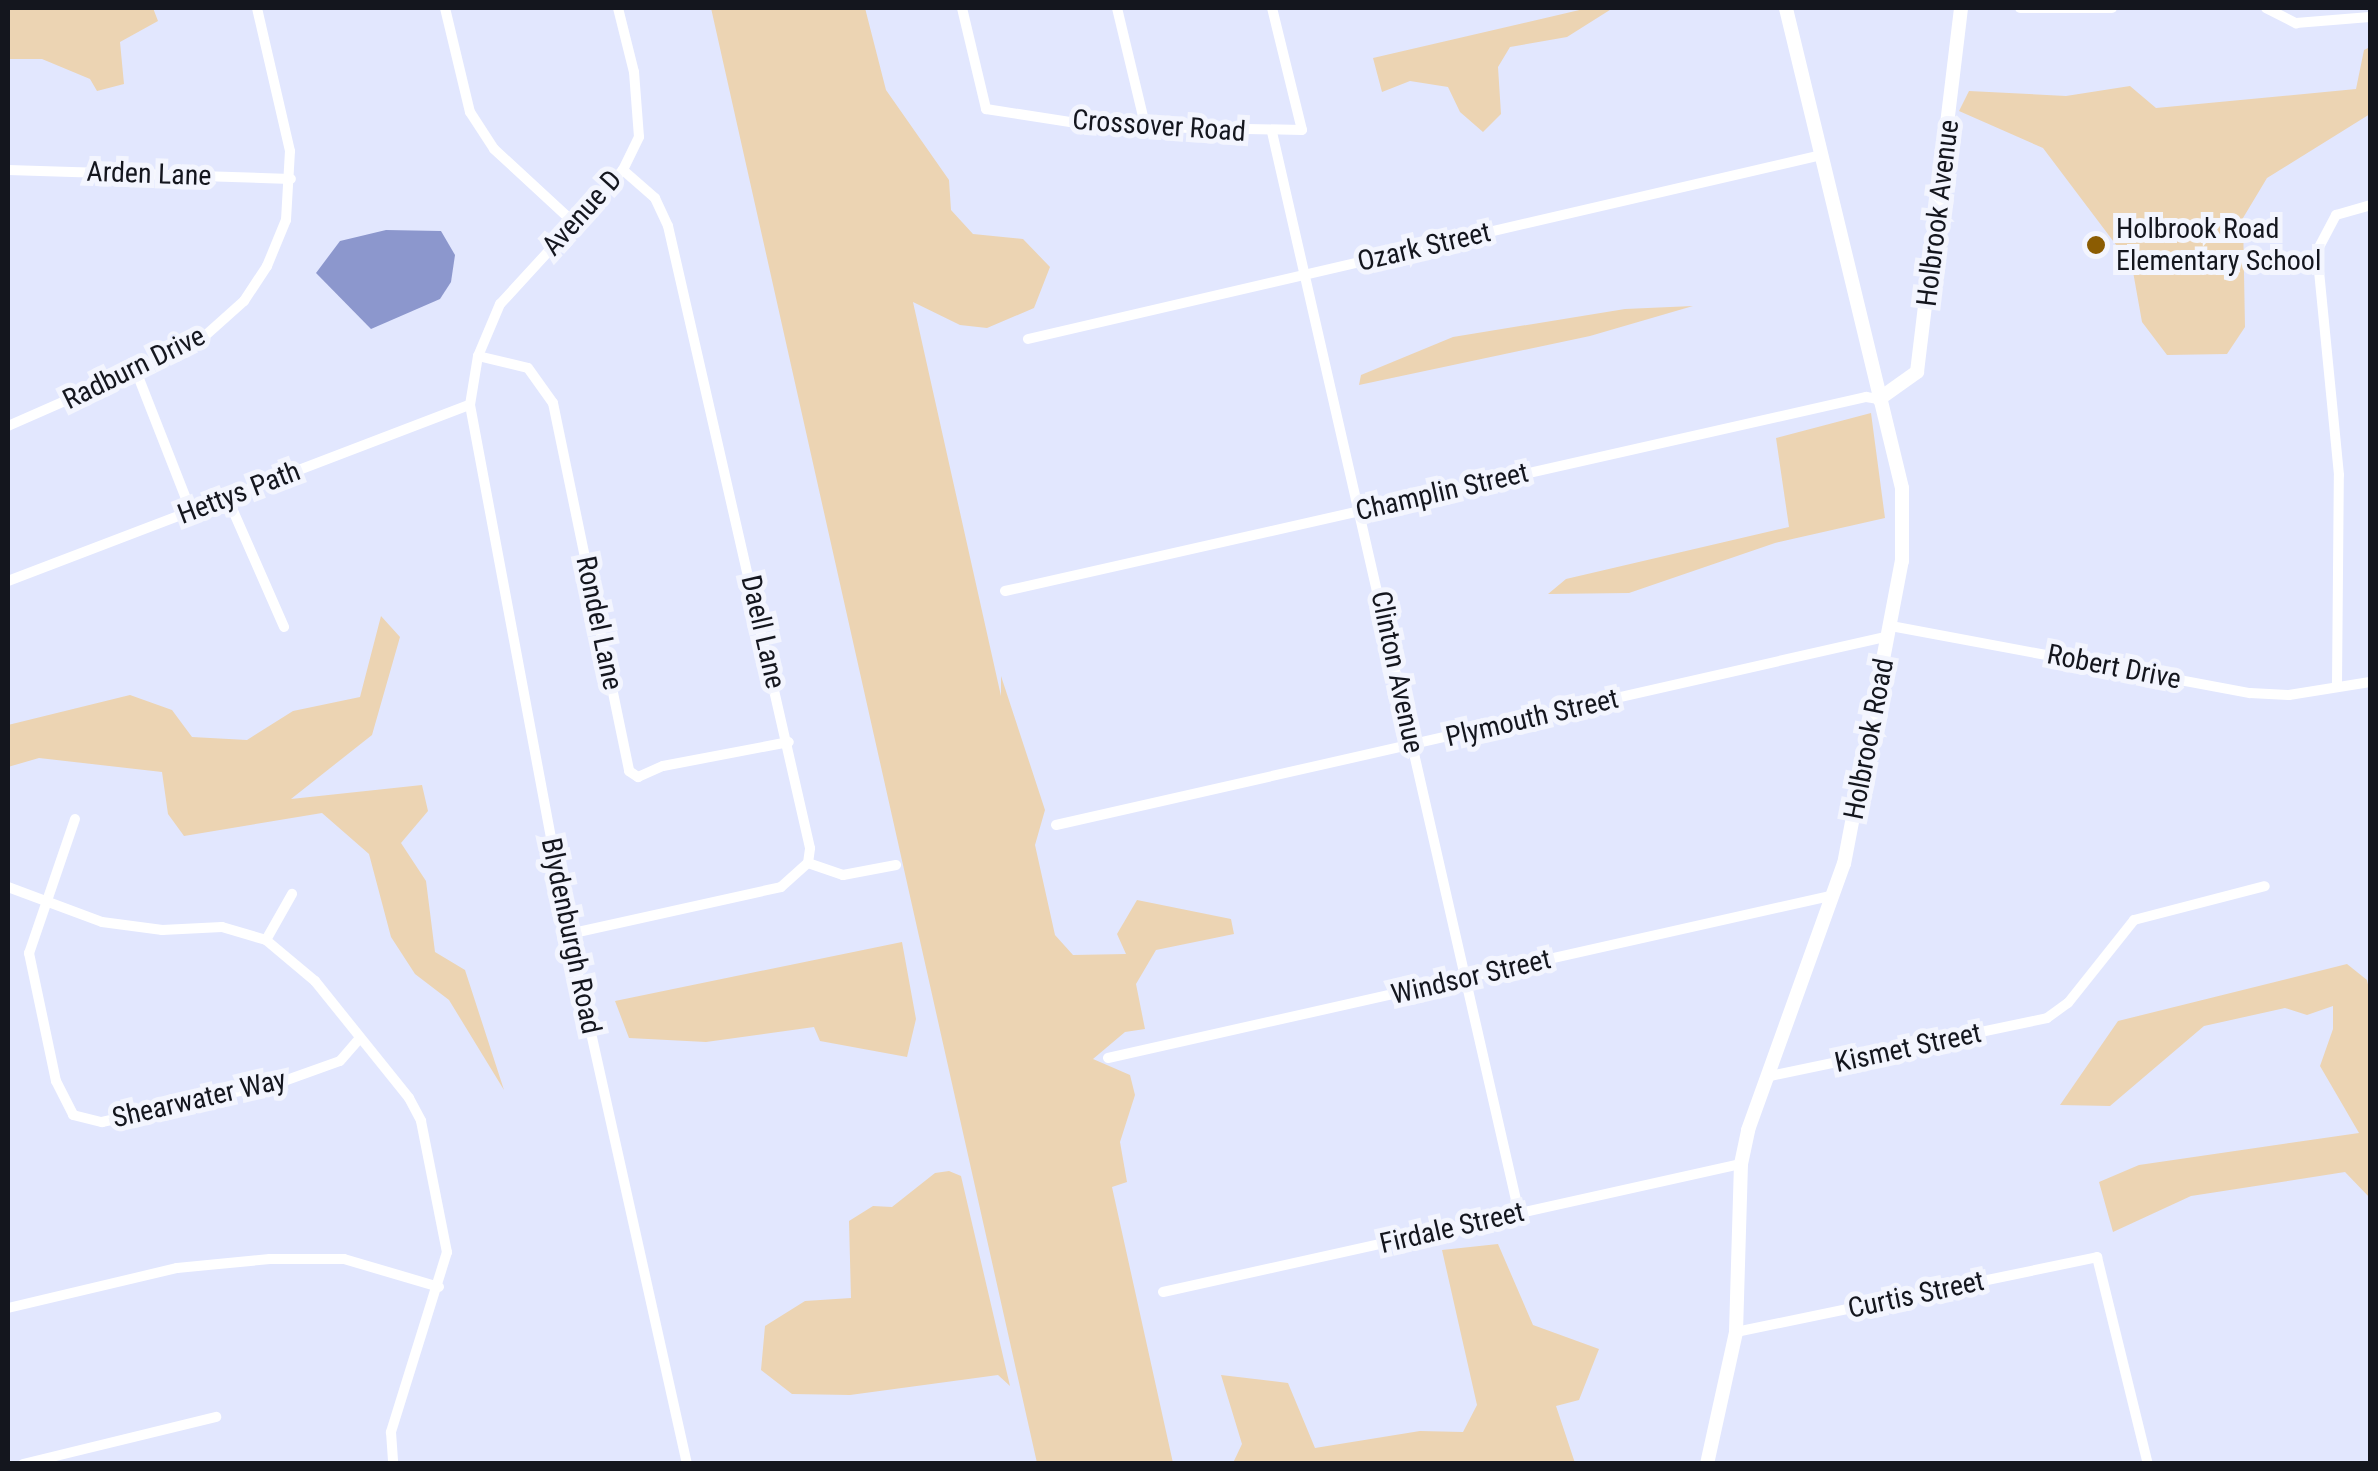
<!DOCTYPE html>
<html>
<head>
<meta charset="utf-8">
<style>
	body { margin:0 }
	#map { position:relative; width:2378px; height:1471px; overflow:hidden; background:#e2e7fe; font-family:"Roboto Condensed",sans-serif }
	div>[style] { position:absolute }
	.green>* { inset:0; background:#ecd4b3 }
	.water>* { inset:0; background:#8c97cd }
	.street>* { height:10px; margin:-5px; padding:0 5px; transform-origin:5px; border-radius:5px; background:#fff }
	.secondary>* { height:14px; margin:-7px; padding:0 7px; transform-origin:7px; border-radius:7px; background:#fff }
	.dots>* { width:28px; height:28px; translate:-50% -50%; box-sizing:border-box; border:5px solid #f3f5fe; border-radius:50% }
	span { translate:-50% -50%; white-space:nowrap; text-align:center; line-height:1.15; -webkit-text-stroke:10px #f3f5fe; paint-order:stroke }
	.street-label { font-size:28px; color:#14161e }
	.poi-label { font-size:28px; color:#14161e }
	.left { translate:0 -50%; text-align:left }
	.frame { position:absolute; inset:0; border:10px solid #14161e; pointer-events:none }
</style>
</head>
<body>
<div id="map">
	<div class="green">
		<i style="clip-path:polygon(8px 8px,153px 8px,158px 21px,120px 42px,124px 84px,97px 91px,90px 79px,42px 59px,8px 59px)"></i>
		<i style="clip-path:polygon(711px 8px,865px 8px,886px 90px,949px 180px,951px 210px,973px 234px,1023px 239px,1050px 267px,1034px 308px,987px 328px,960px 325px,913px 302px,1001px 696px,1001px 676px,1045px 810px,1035px 845px,1055px 935px,1073px 955px,1126px 954px,1117px 934px,1137px 900px,1231px 919px,1234px 934px,1156px 950px,1136px 984px,1145px 1029px,1125px 1032px,1093px 1059px,1130px 1075px,1135px 1095px,1120px 1142px,1127px 1182px,1112px 1187px,1173px 1463px,1037px 1463px)"></i>
		<i style="clip-path:polygon(1588px 8px,1613px 8px,1567px 37px,1510px 47px,1498px 67px,1501px 114px,1483px 132px,1460px 112px,1448px 87px,1410px 81px,1382px 92px,1373px 58px)"></i>
		<i style="clip-path:polygon(2370px 47px,2370px 114px,2267px 178px,2243px 218px,2245px 327px,2227px 354px,2167px 355px,2142px 322px,2132px 266px,2043px 148px,1959px 111px,1969px 91px,2066px 96px,2130px 86px,2156px 108px,2356px 89px,2364px 50px)"></i>
		<i style="clip-path:polygon(1693px 306px,1590px 336px,1359px 385px,1361px 375px,1453px 337px,1625px 309px)"></i>
		<i style="clip-path:polygon(1871px 413px,1885px 518px,1775px 543px,1629px 593px,1548px 594px,1566px 579px,1789px 527px,1776px 438px)"></i>
		<i style="clip-path:polygon(381px 616px,400px 637px,372px 735px,291px 799px,422px 785px,428px 811px,401px 843px,426px 881px,435px 952px,465px 970px,504px 1090px,449px 1000px,415px 974px,391px 937px,369px 854px,322px 813px,184px 836px,168px 814px,162px 772px,39px 758px,8px 767px,8px 725px,130px 695px,172px 710px,192px 737px,247px 740px,293px 711px,360px 697px)"></i>
		<i style="clip-path:polygon(902px 942px,916px 1019px,907px 1057px,820px 1041px,814px 1027px,706px 1042px,629px 1038px,615px 1001px)"></i>
		<i style="clip-path:polygon(2347px 964px,2367px 980px,2370px 994px,2370px 1198px,2345px 1172px,2191px 1196px,2113px 1232px,2099px 1182px,2139px 1165px,2359px 1133px,2320px 1066px,2333px 1029px,2333px 1006px,2307px 1015px,2285px 1008px,2204px 1026px,2110px 1106px,2060px 1105px,2118px 1021px)"></i>
		<i style="clip-path:polygon(949px 1171px,961px 1176px,1010px 1386px,998px 1375px,850px 1395px,792px 1394px,761px 1370px,765px 1326px,805px 1301px,851px 1298px,849px 1221px,873px 1206px,892px 1207px,935px 1173px)"></i>
		<i style="clip-path:polygon(1498px 1244px,1533px 1325px,1599px 1349px,1579px 1400px,1556px 1406px,1575px 1463px,1233px 1463px,1242px 1444px,1221px 1375px,1288px 1383px,1315px 1448px,1420px 1431px,1463px 1432px,1477px 1405px,1442px 1250px)"></i>
	</div>
	<div class="water">
		<i style="clip-path:polygon(386px 230px,441px 231px,455px 255px,451px 282px,440px 299px,371px 329px,316px 273px,340px 241px)"></i>
	</div>
	<div class="street">
		<i style="left:445px;top:8px;width:107px;rotate:76.5deg"></i>
		<i style="left:470px;top:112px;width:44px;rotate:57deg"></i>
		<i style="left:494px;top:149px;width:108px;rotate:42.7deg"></i>
		<i style="left:618px;top:8px;width:66px;rotate:76deg"></i>
		<i style="left:634px;top:72px;width:65px;rotate:85.6deg"></i>
		<i style="left:639px;top:137px;width:37px;rotate:116deg"></i>
		<i style="left:623px;top:170px;width:182px;rotate:132.5deg"></i>
		<i style="left:500px;top:304px;width:56px;rotate:112.9deg"></i>
		<i style="left:478px;top:356px;width:50px;rotate:99.3deg"></i>
		<i style="left:470px;top:405px;width:538px;rotate:79.4deg"></i>
		<i style="left:569px;top:934px;width:543px;rotate:77.45deg"></i>
		<i style="left:962px;top:8px;width:104px;rotate:76.6deg"></i>
		<i style="left:986px;top:109px;width:111px;rotate:8.8deg"></i>
		<i style="left:1096px;top:126px;width:206px;rotate:1.1deg"></i>
		<i style="left:1302px;top:130px;width:126px;rotate:-103.8deg"></i>
		<i style="left:1117px;top:8px;width:124px;rotate:76.5deg"></i>
		<i style="left:2020px;top:8px;width:92px"></i>
		<i style="left:2266px;top:8px;width:34px;rotate:27deg"></i>
		<i style="left:2296px;top:23px;width:74px;rotate:-4.6deg"></i>
		<i style="left:1272px;top:132px;width:1109px;rotate:77.13deg"></i>
		<i style="left:8px;top:170px;width:283px;rotate:1.8deg"></i>
		<i style="left:1028px;top:339px;width:814px;rotate:-13.06deg"></i>
		<i style="left:478px;top:356px;width:51px;rotate:13.5deg"></i>
		<i style="left:528px;top:368px;width:43px;rotate:54.5deg"></i>
		<i style="left:553px;top:403px;width:376px;rotate:78.3deg"></i>
		<i style="left:629px;top:771px;width:11px;rotate:34deg"></i>
		<i style="left:638px;top:777px;width:27px;rotate:-24deg"></i>
		<i style="left:663px;top:766px;width:128px;rotate:-10.8deg"></i>
		<i style="left:136px;top:371px;width:150px;rotate:68.6deg"></i>
		<i style="left:8px;top:426px;width:206px;rotate:-23.7deg"></i>
		<i style="left:197px;top:343px;width:63px;rotate:-41.8deg"></i>
		<i style="left:244px;top:301px;width:42px;rotate:-56.7deg"></i>
		<i style="left:267px;top:266px;width:50px;rotate:-67.6deg"></i>
		<i style="left:286px;top:220px;width:69px;rotate:-86.7deg"></i>
		<i style="left:290px;top:151px;width:147px;rotate:-103deg"></i>
		<i style="left:227px;top:497px;width:142px;rotate:66.3deg"></i>
		<i style="left:8px;top:581px;width:494px;rotate:-20.9deg"></i>
		<i style="left:1005px;top:591px;width:883px;rotate:-12.7deg"></i>
		<i style="left:1866px;top:397px;width:13px;rotate:9deg"></i>
		<i style="left:1891px;top:626px;width:365px;rotate:10.6deg"></i>
		<i style="left:2250px;top:693px;width:39px;rotate:3deg"></i>
		<i style="left:2289px;top:695px;width:82px;rotate:-9.1deg"></i>
		<i style="left:2337px;top:686px;width:211px;rotate:-89.5deg"></i>
		<i style="left:2339px;top:475px;width:225px;rotate:-95.6deg"></i>
		<i style="left:2317px;top:251px;width:41px;rotate:-62.2deg"></i>
		<i style="left:2336px;top:215px;width:35px;rotate:-16deg"></i>
		<i style="left:75px;top:819px;width:142px;rotate:108.9deg"></i>
		<i style="left:29px;top:953px;width:131px;rotate:78.1deg"></i>
		<i style="left:56px;top:1081px;width:38px;rotate:63deg"></i>
		<i style="left:73px;top:1115px;width:30px;rotate:14deg"></i>
		<i style="left:102px;top:1122px;width:187px;rotate:-12.7deg"></i>
		<i style="left:284px;top:1081px;width:59px;rotate:-19.7deg"></i>
		<i style="left:340px;top:1061px;width:28px;rotate:-49deg"></i>
		<i style="left:1056px;top:825px;width:854px;rotate:-12.78deg"></i>
		<i style="left:808px;top:863px;width:37px;rotate:19deg"></i>
		<i style="left:843px;top:875px;width:54px;rotate:-10.7deg"></i>
		<i style="left:8px;top:887px;width:100px;rotate:20.4deg"></i>
		<i style="left:102px;top:922px;width:61px;rotate:7.6deg"></i>
		<i style="left:162px;top:930px;width:60px;rotate:-2.9deg"></i>
		<i style="left:222px;top:927px;width:46px;rotate:16.5deg"></i>
		<i style="left:266px;top:940px;width:64px;rotate:39.9deg"></i>
		<i style="left:315px;top:981px;width:150px;rotate:51.2deg"></i>
		<i style="left:409px;top:1098px;width:26px;rotate:62deg"></i>
		<i style="left:421px;top:1121px;width:134px;rotate:78.8deg"></i>
		<i style="left:447px;top:1252px;width:189px;rotate:107.3deg"></i>
		<i style="left:391px;top:1432px;width:32px;rotate:86deg"></i>
		<i style="left:569px;top:934px;width:217px;rotate:-12.5deg"></i>
		<i style="left:781px;top:887px;width:36px;rotate:-42deg"></i>
		<i style="left:808px;top:863px;width:15px;rotate:-82deg"></i>
		<i style="left:810px;top:848px;width:638px;rotate:-102.86deg"></i>
		<i style="left:668px;top:226px;width:31px;rotate:-115deg"></i>
		<i style="left:655px;top:198px;width:43px;rotate:-138.8deg"></i>
		<i style="left:266px;top:940px;width:53px;rotate:-60.5deg"></i>
		<i style="left:1108px;top:1058px;width:744px;rotate:-12.65deg"></i>
		<i style="left:1770px;top:1076px;width:283px;rotate:-11.8deg"></i>
		<i style="left:2047px;top:1018px;width:26px;rotate:-36deg"></i>
		<i style="left:2068px;top:1003px;width:106px;rotate:-51.5deg"></i>
		<i style="left:2134px;top:920px;width:135px;rotate:-14.5deg"></i>
		<i style="left:1163px;top:1292px;width:592px;rotate:-12.49deg"></i>
		<i style="left:8px;top:1308px;width:174px;rotate:-13.3deg"></i>
		<i style="left:177px;top:1268px;width:93px;rotate:-5.5deg"></i>
		<i style="left:270px;top:1259px;width:74px"></i>
		<i style="left:344px;top:1259px;width:99px;rotate:16.4deg"></i>
		<i style="left:1736px;top:1332px;width:369px;rotate:-11.7deg"></i>
		<i style="left:2097px;top:1257px;width:213px;rotate:76.2deg"></i>
		<i style="left:23px;top:1464px;width:199px;rotate:-13.7deg"></i>
	</div>
	<div class="secondary">
		<i style="left:1879px;top:399px;width:47px;rotate:-35.4deg"></i>
		<i style="left:1917px;top:372px;width:367px;rotate:-83.1deg"></i>
		<i style="left:1707px;top:1464px;width:135px;rotate:-77.6deg"></i>
		<i style="left:1736px;top:1332px;width:168px;rotate:-88.3deg"></i>
		<i style="left:1741px;top:1164px;width:35px;rotate:-78deg"></i>
		<i style="left:1748px;top:1130px;width:283px;rotate:-70.2deg"></i>
		<i style="left:1844px;top:864px;width:309px;rotate:-79.2deg"></i>
		<i style="left:1902px;top:561px;width:73px;rotate:-90deg"></i>
		<i style="left:1902px;top:488px;width:494px;rotate:-103.6deg"></i>
	</div>
	<div class="dots">
		<i style="left:2096px;top:245px;background:#8b5c02"></i>
	</div>
	<div class="street-label">
		<span style="left:1159px;top:126px;rotate:4deg">Crossover Road</span>
		<span style="left:149px;top:174px;rotate:2deg">Arden Lane</span>
		<span style="left:582px;top:213px;rotate:-48deg">Avenue D</span>
		<span style="left:1938px;top:213px;rotate:-83deg">Holbrook Avenue</span>
		<span style="left:1424px;top:247px;rotate:-13deg">Ozark Street</span>
		<span style="left:134px;top:368px;rotate:-26deg">Radburn Drive</span>
		<span style="left:1442px;top:492px;rotate:-13deg">Champlin Street</span>
		<span style="left:239px;top:493px;rotate:-21deg">Hettys Path</span>
		<span style="left:599px;top:623px;rotate:78deg">Rondel Lane</span>
		<span style="left:763px;top:632px;rotate:77deg">Daell Lane</span>
		<span style="left:2114px;top:667px;rotate:11deg">Robert Drive</span>
		<span style="left:1397px;top:672px;rotate:78deg">Clinton Avenue</span>
		<span style="left:1532px;top:718px;rotate:-13deg">Plymouth Street</span>
		<span style="left:1869px;top:739px;rotate:-79deg">Holbrook Road</span>
		<span style="left:571px;top:936px;rotate:78deg">Blydenburgh Road</span>
		<span style="left:1471px;top:977px;rotate:-13deg">Windsor Street</span>
		<span style="left:1908px;top:1048px;rotate:-12deg">Kismet Street</span>
		<span style="left:199px;top:1099px;rotate:-13deg">Shearwater Way</span>
		<span style="left:1452px;top:1228px;rotate:-13deg">Firdale Street</span>
		<span style="left:1916px;top:1295px;rotate:-12deg">Curtis Street</span>
	</div>
	<div class="poi-label">
		<span class="left" style="left:2116px;top:245px">Holbrook Road<br>Elementary School</span>
	</div>
	<div class="frame"></div>
</div>
</body>
</html>
